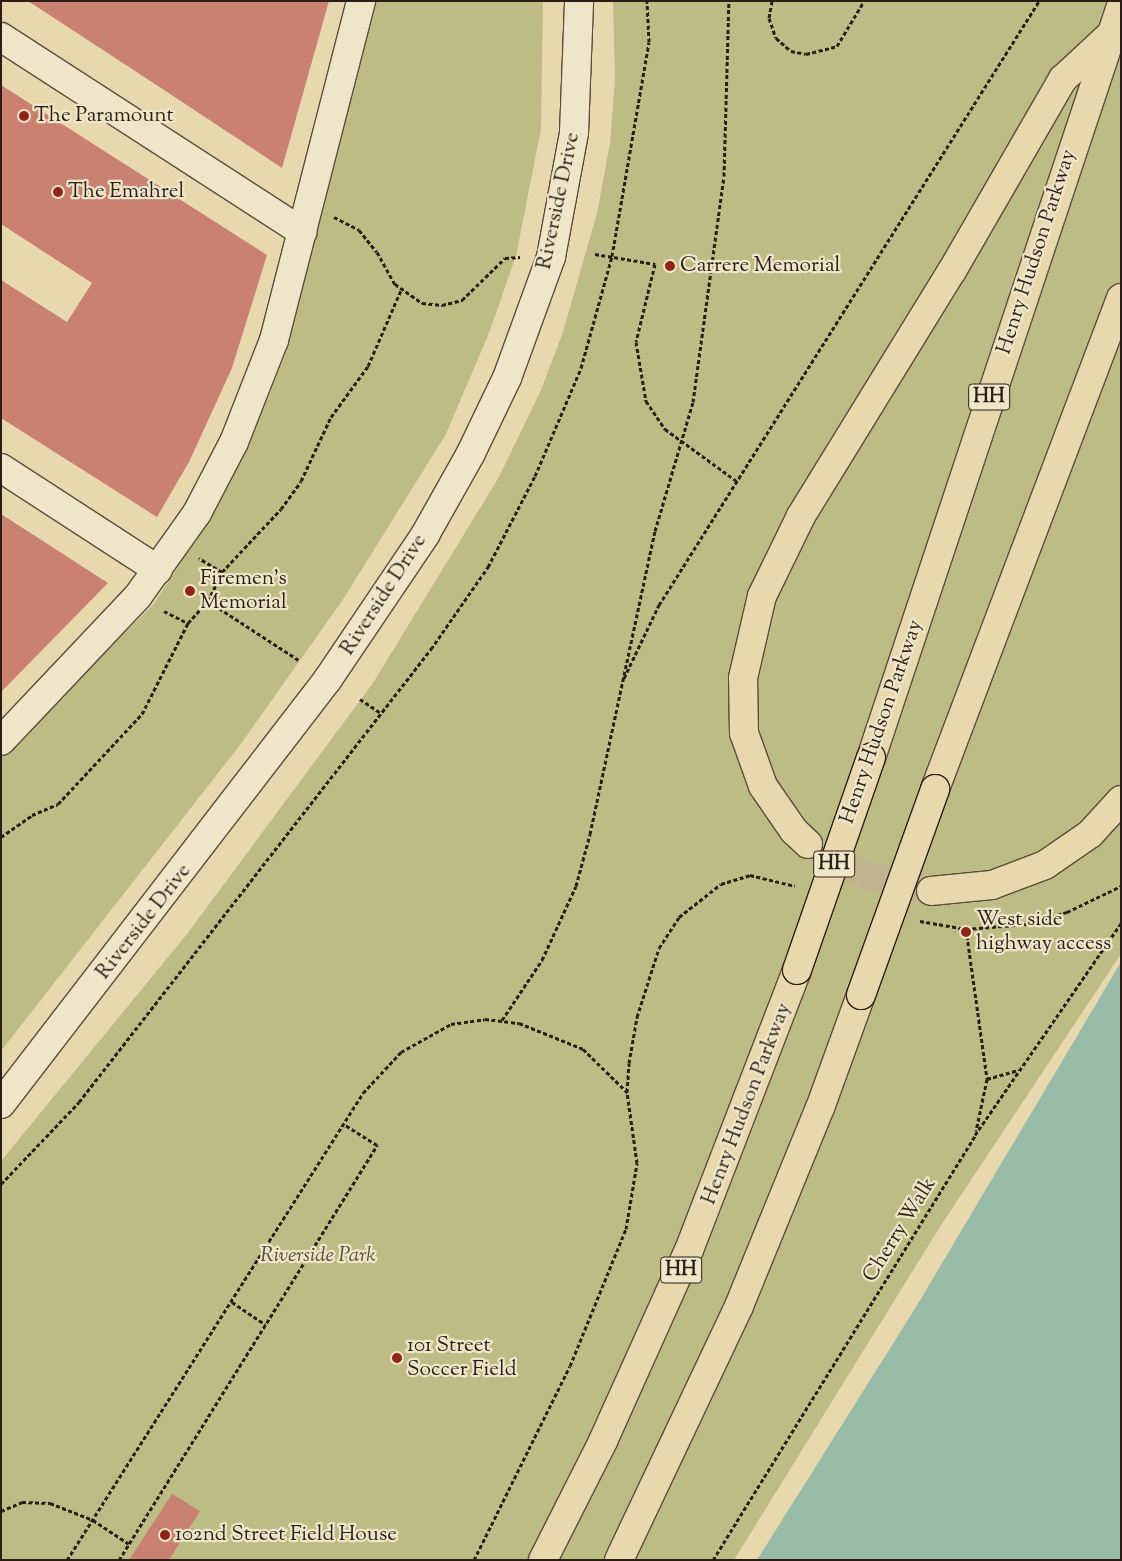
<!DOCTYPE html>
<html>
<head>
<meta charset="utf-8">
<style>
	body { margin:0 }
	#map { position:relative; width:1122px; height:1561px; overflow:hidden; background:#e7d8ae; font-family:"Sorts Mill Goudy",serif }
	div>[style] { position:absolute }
	.green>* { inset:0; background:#bebc85 }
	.water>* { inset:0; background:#97bba6 }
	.building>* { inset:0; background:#ca8171 }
	.highway-tunnel>* { height:28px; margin-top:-14px; transform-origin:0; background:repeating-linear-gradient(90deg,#c2b390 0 28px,transparent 0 42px) }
	.path>* { height:3px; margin-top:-1.5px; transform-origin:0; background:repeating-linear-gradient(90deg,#2c1e16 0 4px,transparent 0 6.5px) }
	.roads { filter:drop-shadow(1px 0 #5b4c3c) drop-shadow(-1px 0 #5b4c3c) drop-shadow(0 1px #5b4c3c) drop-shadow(0 -1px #5b4c3c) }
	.street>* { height:28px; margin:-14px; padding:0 14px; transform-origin:14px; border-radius:14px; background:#efe6ca }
	.secondary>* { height:28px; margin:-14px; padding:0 14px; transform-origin:14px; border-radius:14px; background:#efe6ca }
	.highway>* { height:28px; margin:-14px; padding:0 14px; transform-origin:14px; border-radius:14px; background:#e7d8ae }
	.bridges { filter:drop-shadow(1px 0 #2c1e16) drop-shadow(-1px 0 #2c1e16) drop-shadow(0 1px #2c1e16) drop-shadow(0 -1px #2c1e16) }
	.highway-bridge>* { height:28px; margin:-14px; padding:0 14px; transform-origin:14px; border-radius:14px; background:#e7d8ae }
	.dots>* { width:14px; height:14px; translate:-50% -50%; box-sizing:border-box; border:2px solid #efe6ca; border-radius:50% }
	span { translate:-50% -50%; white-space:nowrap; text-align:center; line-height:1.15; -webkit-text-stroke:4.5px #efe6ca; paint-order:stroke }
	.shield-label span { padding:1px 4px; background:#efe6ca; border:1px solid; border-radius:4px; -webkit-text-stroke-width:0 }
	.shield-label { font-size:20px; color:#2c1e16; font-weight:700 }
	.poi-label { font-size:21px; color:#2c1e16 }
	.left { translate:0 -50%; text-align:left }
	.street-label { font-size:21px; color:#2c1e16 }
	.park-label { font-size:21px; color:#584d37; font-style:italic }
	.frame { position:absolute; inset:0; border:2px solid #2c1e16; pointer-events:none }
</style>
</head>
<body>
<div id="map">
	<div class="green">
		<i style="clip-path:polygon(371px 1px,543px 1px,541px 129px,516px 256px,489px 333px,446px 434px,344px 598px,240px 745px,1px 1051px,1px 754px,153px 605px,202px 530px,264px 408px,286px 352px)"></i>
		<i style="clip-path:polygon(613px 1px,1121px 1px,1121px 954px,938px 1230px,734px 1560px,1px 1560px,1px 1161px,187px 934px,373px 683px,499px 477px,541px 390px,563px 332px,597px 213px,610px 143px,615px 79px)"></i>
	</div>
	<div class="water">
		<i style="clip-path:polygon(1121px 962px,1121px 1560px,757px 1560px,916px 1307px)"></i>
	</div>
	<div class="building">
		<i style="clip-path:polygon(28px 1px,329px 1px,282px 168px,158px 86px)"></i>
		<i style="clip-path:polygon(1px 85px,267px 255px,232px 368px,189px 462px,157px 517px,1px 418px,1px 280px,67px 322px,92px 283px,1px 224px)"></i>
		<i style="clip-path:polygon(1px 514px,108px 583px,1px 692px)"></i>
		<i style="clip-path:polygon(172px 1494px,200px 1511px,169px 1560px,129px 1560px)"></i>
	</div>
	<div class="highway-tunnel">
		<i style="left:808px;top:844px;width:60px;rotate:30deg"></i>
		<i style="left:860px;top:874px;width:73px;rotate:13.5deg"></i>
	</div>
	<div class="path">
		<i style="left:772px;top:1px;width:17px;rotate:100deg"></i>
		<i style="left:769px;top:18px;width:21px;rotate:71deg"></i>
		<i style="left:776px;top:38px;width:20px;rotate:41deg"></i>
		<i style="left:791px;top:51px;width:15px;rotate:11deg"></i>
		<i style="left:806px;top:54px;width:32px;rotate:-14deg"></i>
		<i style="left:837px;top:46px;width:52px;rotate:-59deg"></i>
		<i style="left:334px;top:217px;width:28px;rotate:27deg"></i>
		<i style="left:359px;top:230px;width:28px;rotate:51deg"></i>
		<i style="left:377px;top:252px;width:37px;rotate:61deg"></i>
		<i style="left:395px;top:284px;width:33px;rotate:35deg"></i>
		<i style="left:422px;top:303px;width:20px;rotate:6deg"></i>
		<i style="left:442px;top:305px;width:21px;rotate:-14deg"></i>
		<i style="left:462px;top:300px;width:60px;rotate:-44.3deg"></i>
		<i style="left:505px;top:258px;width:15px;rotate:-4deg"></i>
		<i style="left:595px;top:254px;width:61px;rotate:9.5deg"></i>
		<i style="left:655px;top:264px;width:80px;rotate:103.7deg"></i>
		<i style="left:636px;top:342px;width:60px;rotate:80.4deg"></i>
		<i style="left:646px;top:401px;width:34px;rotate:56deg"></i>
		<i style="left:665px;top:429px;width:90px;rotate:36deg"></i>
		<i style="left:222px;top:572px;width:86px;rotate:-46.9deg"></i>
		<i style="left:281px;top:509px;width:34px;rotate:-54deg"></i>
		<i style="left:301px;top:481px;width:71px;rotate:-64.9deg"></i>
		<i style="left:331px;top:417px;width:63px;rotate:-54deg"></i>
		<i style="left:368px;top:366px;width:83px;rotate:-66.5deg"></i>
		<i style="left:208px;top:601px;width:110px;rotate:33.1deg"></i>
		<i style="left:164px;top:611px;width:27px;rotate:27deg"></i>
		<i style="left:188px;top:623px;width:30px;rotate:-48deg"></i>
		<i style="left:208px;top:601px;width:32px;rotate:-64deg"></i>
		<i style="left:222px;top:572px;width:27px;rotate:-149deg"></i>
		<i style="left:624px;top:678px;width:81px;rotate:-64.4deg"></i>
		<i style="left:659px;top:605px;width:714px;rotate:-57.82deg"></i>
		<i style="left:360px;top:699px;width:25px;rotate:34deg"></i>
		<i style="left:1px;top:837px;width:38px;rotate:-35deg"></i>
		<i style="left:32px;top:815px;width:28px;rotate:-23deg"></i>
		<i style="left:58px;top:804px;width:123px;rotate:-47deg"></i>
		<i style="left:142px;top:714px;width:102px;rotate:-63.2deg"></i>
		<i style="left:920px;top:921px;width:47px;rotate:9.9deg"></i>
		<i style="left:966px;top:929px;width:60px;rotate:-4.8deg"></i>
		<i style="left:1026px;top:924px;width:43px;rotate:-16.3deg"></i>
		<i style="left:1067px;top:912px;width:60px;rotate:-25.7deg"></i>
		<i style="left:966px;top:929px;width:151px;rotate:82deg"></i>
		<i style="left:987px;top:1079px;width:53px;rotate:101.9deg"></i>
		<i style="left:502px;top:1020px;width:72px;rotate:-56.3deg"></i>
		<i style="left:542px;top:960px;width:81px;rotate:-65.3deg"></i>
		<i style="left:576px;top:886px;width:54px;rotate:-74.9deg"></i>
		<i style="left:590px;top:834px;width:310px;rotate:-77.9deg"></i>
		<i style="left:655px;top:531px;width:134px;rotate:-73.6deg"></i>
		<i style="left:693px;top:402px;width:228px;rotate:-82.2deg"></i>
		<i style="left:724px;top:176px;width:175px;rotate:-88.4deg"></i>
		<i style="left:987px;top:1079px;width:33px;rotate:-16deg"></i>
		<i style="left:1px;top:1184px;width:113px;rotate:-46.4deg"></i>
		<i style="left:79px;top:1102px;width:574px;rotate:-52.15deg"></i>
		<i style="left:431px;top:649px;width:100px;rotate:-55.2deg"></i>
		<i style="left:488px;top:567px;width:102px;rotate:-62.7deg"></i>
		<i style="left:535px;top:476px;width:117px;rotate:-66.9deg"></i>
		<i style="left:581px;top:368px;width:116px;rotate:-74.5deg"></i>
		<i style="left:612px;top:256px;width:217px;rotate:-80.2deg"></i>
		<i style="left:649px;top:42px;width:41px;rotate:-92.8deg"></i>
		<i style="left:232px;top:1302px;width:40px;rotate:34deg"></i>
		<i style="left:1px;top:1511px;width:23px;rotate:-23deg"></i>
		<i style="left:22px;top:1502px;width:28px;rotate:2deg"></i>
		<i style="left:50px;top:1503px;width:46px;rotate:21.6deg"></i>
		<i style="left:93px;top:1520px;width:43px;rotate:33.7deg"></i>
		<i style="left:67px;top:1560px;width:553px;rotate:-57.63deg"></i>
		<i style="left:363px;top:1093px;width:56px;rotate:-47.2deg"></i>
		<i style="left:401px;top:1052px;width:57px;rotate:-29.2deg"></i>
		<i style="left:451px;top:1024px;width:34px;rotate:-8deg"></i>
		<i style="left:485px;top:1019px;width:34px;rotate:7deg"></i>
		<i style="left:519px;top:1023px;width:69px;rotate:22.1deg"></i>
		<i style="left:583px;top:1049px;width:62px;rotate:44.3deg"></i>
		<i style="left:119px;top:1560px;width:489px;rotate:-58.1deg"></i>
		<i style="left:377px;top:1145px;width:39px;rotate:-148deg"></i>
		<i style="left:474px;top:1560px;width:216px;rotate:-63.7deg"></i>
		<i style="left:570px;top:1366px;width:148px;rotate:-67.8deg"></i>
		<i style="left:626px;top:1229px;width:67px;rotate:-80.5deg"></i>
		<i style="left:637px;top:1163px;width:72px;rotate:-98deg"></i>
		<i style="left:627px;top:1092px;width:29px;rotate:-86deg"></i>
		<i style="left:629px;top:1063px;width:47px;rotate:-80.1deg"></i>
		<i style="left:637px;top:1017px;width:72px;rotate:-72.3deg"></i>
		<i style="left:659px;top:948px;width:37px;rotate:-57deg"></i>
		<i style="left:679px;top:917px;width:53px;rotate:-38.2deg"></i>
		<i style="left:721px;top:884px;width:30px;rotate:-17deg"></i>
		<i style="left:750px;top:875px;width:46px;rotate:13.7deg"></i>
		<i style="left:713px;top:1560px;width:499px;rotate:-58.3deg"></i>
		<i style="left:975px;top:1135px;width:257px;rotate:-55.4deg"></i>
	</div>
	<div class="roads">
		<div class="street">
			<i style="left:1px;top:37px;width:359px;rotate:32.9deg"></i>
			<i style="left:1px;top:468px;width:187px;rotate:33deg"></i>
			<i style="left:1px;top:741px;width:199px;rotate:-46.6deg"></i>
			<i style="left:138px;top:596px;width:102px;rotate:-54.6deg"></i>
			<i style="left:197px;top:513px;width:80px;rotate:-62.5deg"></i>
			<i style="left:234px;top:442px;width:110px;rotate:-68.6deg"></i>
			<i style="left:274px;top:340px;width:350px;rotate:-75.6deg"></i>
		</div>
		<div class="secondary">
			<i style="left:1px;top:1104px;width:536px;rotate:-52.42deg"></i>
			<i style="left:328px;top:679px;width:174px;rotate:-56deg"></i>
			<i style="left:425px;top:535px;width:94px;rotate:-60.7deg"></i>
			<i style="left:471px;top:453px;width:83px;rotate:-64.4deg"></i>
			<i style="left:507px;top:378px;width:129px;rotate:-70deg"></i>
			<i style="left:551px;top:257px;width:126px;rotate:-79.5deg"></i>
			<i style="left:574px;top:133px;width:132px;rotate:-87.8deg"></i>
		</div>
		<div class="highway">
			<i style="left:871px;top:758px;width:792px;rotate:-71.61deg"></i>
			<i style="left:935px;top:789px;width:525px;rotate:-69.25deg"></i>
			<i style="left:808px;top:844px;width:19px;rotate:-137deg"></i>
			<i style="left:794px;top:831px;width:55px;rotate:-124.6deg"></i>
			<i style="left:763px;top:786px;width:56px;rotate:-109.7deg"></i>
			<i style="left:744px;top:733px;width:55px;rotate:-91deg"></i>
			<i style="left:743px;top:678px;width:84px;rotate:-77deg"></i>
			<i style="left:762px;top:596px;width:89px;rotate:-64deg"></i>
			<i style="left:801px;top:516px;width:288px;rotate:-58.4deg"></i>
			<i style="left:952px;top:271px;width:222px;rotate:-60deg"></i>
			<i style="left:1063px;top:79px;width:62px;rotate:-43deg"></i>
			<i style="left:931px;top:891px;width:61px;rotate:-5.6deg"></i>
			<i style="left:992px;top:885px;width:57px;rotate:-20.7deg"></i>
			<i style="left:1045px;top:865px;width:55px;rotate:-34.6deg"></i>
			<i style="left:1090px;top:834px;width:46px;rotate:-47.6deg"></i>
			<i style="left:543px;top:1560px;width:133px;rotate:-63.2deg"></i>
			<i style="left:603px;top:1441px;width:209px;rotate:-65.8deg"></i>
			<i style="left:689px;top:1250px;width:300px;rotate:-68.9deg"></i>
			<i style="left:619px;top:1560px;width:281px;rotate:-64.7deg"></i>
			<i style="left:739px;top:1306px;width:214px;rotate:-67.8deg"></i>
			<i style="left:820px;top:1108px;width:120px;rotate:-70.1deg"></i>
		</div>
	</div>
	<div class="bridges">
		<div class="highway-bridge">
			<i style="left:797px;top:970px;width:225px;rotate:-70.8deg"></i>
			<i style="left:861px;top:995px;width:219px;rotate:-70.2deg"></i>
		</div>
	</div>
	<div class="dots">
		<i style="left:24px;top:116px;background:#8f2418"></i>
		<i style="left:58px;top:192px;background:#8f2418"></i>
		<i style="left:670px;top:266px;background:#8f2418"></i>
		<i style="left:190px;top:591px;background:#8f2418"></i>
		<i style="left:966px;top:932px;background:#8f2418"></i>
		<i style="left:397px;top:1358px;background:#8f2418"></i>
		<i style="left:165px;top:1535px;background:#8f2418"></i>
	</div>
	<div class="shield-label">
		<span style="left:989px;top:397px">HH</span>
		<span style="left:834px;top:864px">HH</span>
		<span style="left:681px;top:1270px">HH</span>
	</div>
	<div class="poi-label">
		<span class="left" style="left:34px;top:116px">The Paramount</span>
		<span class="left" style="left:68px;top:192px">The Emahrel</span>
		<span class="left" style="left:680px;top:266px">Carrere Memorial</span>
		<span class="left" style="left:200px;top:591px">Firemen's<br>Memorial</span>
		<span class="left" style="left:976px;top:932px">West side<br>highway access</span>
		<span class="left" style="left:407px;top:1358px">101 Street<br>Soccer Field</span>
		<span class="left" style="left:175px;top:1535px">102nd Street Field House</span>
	</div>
	<div class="street-label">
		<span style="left:559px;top:201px;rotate:-78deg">Riverside Drive</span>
		<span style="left:1037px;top:252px;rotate:-72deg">Henry Hudson Parkway</span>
		<span style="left:384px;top:595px;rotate:-57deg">Riverside Drive</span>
		<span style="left:882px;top:722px;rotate:-71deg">Henry Hudson Parkway</span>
		<span style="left:144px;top:922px;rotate:-52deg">Riverside Drive</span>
		<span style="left:747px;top:1104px;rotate:-69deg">Henry Hudson Parkway</span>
		<span style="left:900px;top:1230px;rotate:-58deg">Cherry Walk</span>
	</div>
	<div class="park-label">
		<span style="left:318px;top:1256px">Riverside Park</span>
	</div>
	<div class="frame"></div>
</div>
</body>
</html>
